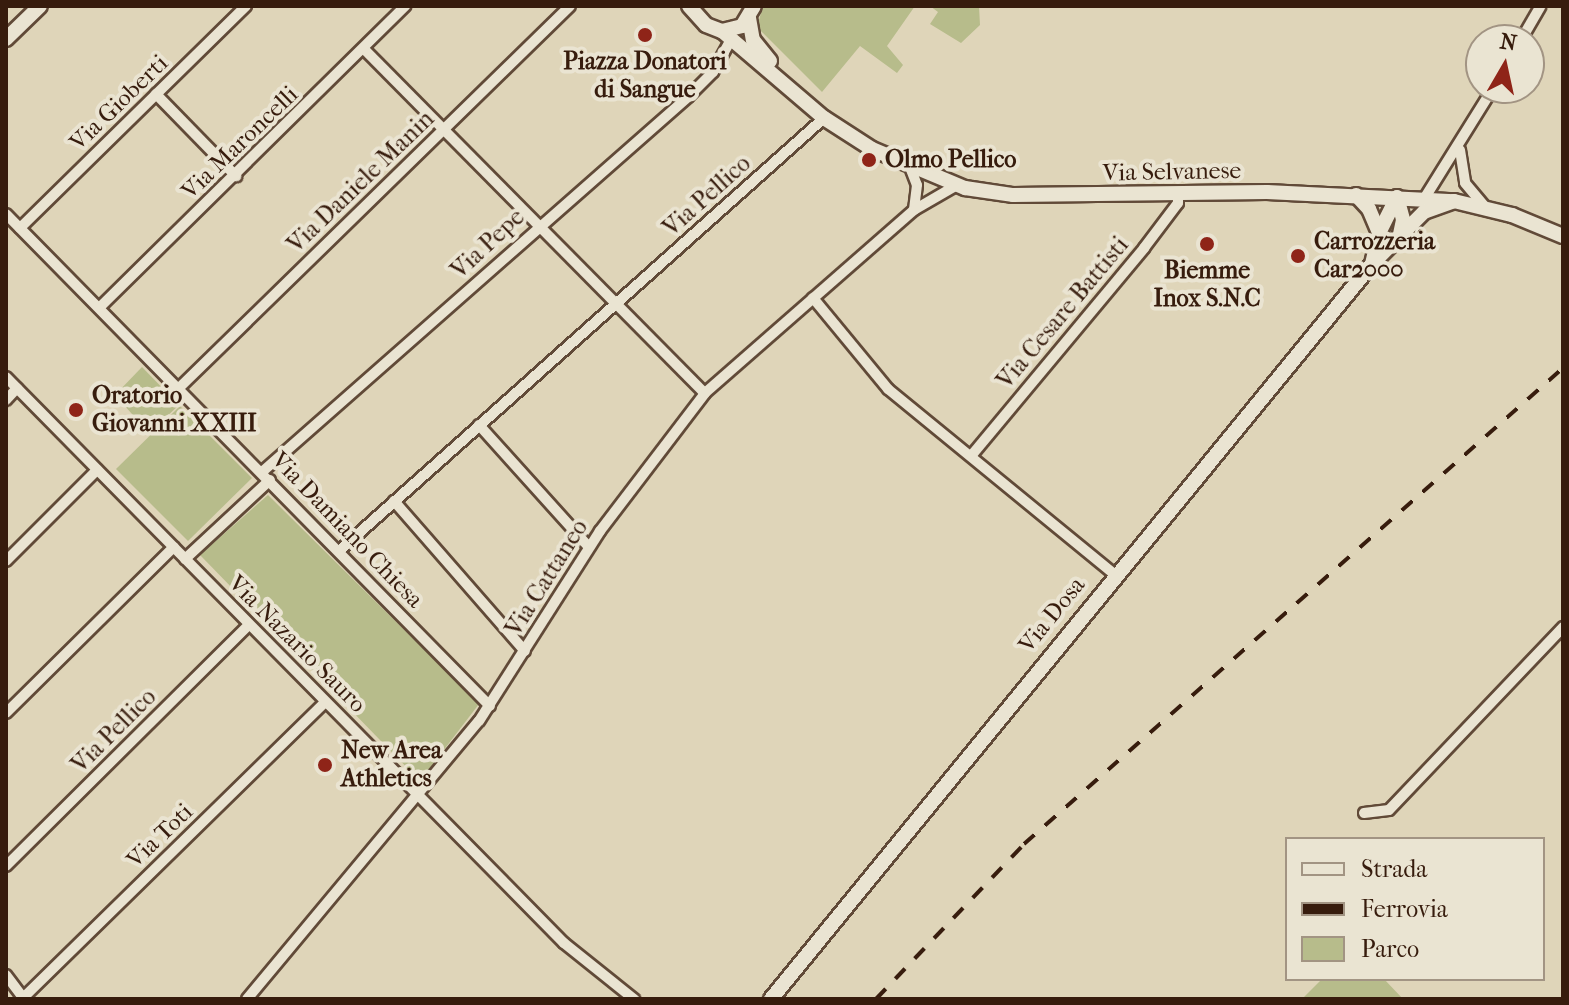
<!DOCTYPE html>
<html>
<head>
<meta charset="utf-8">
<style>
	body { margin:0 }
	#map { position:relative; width:1569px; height:1005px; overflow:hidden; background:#dfd5b9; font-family:"IM FELL French Canon",serif }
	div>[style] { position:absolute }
	.green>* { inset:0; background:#b7bc8b }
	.roads { filter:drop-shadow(2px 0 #614a38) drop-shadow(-2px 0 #614a38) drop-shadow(0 2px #614a38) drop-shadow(0 -2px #614a38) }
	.street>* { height:10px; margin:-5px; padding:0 5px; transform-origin:5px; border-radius:5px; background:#eae4d2 }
	.secondary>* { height:14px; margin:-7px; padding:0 7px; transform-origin:7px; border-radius:7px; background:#eae4d2 }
	.rail>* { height:4px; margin-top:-2px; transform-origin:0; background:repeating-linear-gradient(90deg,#371c0d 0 14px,transparent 0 28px) }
	.dots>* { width:22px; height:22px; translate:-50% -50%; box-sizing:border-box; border:4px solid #eae4d2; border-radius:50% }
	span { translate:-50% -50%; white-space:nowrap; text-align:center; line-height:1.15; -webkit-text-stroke:8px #eae4d2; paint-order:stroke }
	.poi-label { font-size:24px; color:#371c0d; font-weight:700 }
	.left { translate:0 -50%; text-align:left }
	.street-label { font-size:24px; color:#371c0d }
	.frame { position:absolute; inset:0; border:8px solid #371c0d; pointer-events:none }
	.legend { position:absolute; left:1285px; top:837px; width:260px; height:144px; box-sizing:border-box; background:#eae4d2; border:2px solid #a29483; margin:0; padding:10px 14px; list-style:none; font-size:24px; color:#371c0d }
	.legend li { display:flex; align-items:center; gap:16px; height:40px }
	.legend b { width:40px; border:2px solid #a29483 }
	.north { position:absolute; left:1465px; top:24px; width:80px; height:80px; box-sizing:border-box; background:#eae4d2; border:2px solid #a29483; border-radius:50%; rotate:9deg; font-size:22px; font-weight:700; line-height:32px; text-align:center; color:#371c0d }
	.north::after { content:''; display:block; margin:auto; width:28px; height:36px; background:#8f2418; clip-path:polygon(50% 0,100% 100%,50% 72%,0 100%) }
</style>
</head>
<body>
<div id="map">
	<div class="green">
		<i style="clip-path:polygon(763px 6px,915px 6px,887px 46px,903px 65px,897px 73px,860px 46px,822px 92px,757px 27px)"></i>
		<i style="clip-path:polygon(930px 6px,979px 6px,980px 25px,961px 43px,930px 24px,938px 12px)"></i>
		<i style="clip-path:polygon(142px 367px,179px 405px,149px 433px,115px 395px)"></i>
		<i style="clip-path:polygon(180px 406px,252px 478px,188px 541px,116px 469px)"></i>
		<i style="clip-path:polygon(268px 495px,479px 704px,423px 777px,416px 777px,200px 555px)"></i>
		<i style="clip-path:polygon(1322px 979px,1384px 979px,1403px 999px,1302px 999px)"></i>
	</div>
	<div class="roads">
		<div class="street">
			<i style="left:1521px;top:40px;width:39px;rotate:-60deg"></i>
			<i style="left:364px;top:49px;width:484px;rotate:45.3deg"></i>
			<i style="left:156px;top:94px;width:115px;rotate:45.7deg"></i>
			<i style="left:1460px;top:150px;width:33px;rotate:81deg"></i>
			<i style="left:1465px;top:183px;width:33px;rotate:50deg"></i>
			<i style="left:910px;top:167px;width:19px;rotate:69deg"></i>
			<i style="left:917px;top:185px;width:25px;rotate:97deg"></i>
			<i style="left:1424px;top:199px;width:131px;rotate:-58.1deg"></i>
			<i style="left:6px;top:214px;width:690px;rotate:45.47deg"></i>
			<i style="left:20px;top:228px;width:317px;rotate:-44.5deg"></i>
			<i style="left:813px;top:298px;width:118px;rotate:50.5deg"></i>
			<i style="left:888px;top:389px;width:292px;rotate:39.3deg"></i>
			<i style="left:100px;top:307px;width:429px;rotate:-44.6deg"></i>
			<i style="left:6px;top:377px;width:795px;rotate:45.41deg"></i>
			<i style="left:564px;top:943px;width:90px;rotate:38.7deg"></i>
			<i style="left:180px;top:387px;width:545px;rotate:-44.33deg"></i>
			<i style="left:6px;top:400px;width:16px;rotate:-47deg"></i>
			<i style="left:479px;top:425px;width:164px;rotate:48deg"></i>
			<i style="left:971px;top:456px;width:271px;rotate:-50.2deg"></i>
			<i style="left:1144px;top:248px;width:56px;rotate:-52.9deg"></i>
			<i style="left:1178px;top:203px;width:10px;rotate:-90deg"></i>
			<i style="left:262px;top:472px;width:568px;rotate:-41.36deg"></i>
			<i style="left:688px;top:97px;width:35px;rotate:-45deg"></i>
			<i style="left:713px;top:72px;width:38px;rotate:-61deg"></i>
			<i style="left:394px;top:501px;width:199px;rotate:48.9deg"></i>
			<i style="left:340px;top:550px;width:649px;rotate:-41.75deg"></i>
			<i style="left:185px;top:559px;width:116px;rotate:-42.9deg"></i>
			<i style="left:6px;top:561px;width:129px;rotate:-45deg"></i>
			<i style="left:6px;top:713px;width:236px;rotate:-44.7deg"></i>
			<i style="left:1364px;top:813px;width:25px;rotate:-7deg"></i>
			<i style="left:1389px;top:810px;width:253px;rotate:-46.4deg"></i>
			<i style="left:6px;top:866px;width:342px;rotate:-44.8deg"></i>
			<i style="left:6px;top:975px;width:30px;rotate:53deg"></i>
			<i style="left:23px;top:998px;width:423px;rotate:-44.4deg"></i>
			<i style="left:247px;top:999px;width:362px;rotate:-50.2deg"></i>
			<i style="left:479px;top:721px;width:225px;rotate:-57.5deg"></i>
			<i style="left:600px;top:531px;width:173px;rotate:-52.7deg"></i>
			<i style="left:705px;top:393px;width:278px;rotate:-41.2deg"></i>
			<i style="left:914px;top:210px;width:50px;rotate:-30.2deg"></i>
		</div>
		<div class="secondary">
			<i style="left:689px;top:6px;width:25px;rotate:48deg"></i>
			<i style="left:706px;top:25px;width:17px;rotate:21deg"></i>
			<i style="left:722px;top:31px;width:21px;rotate:-14deg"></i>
			<i style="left:742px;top:26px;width:23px;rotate:-59deg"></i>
			<i style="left:749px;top:18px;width:22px;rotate:80deg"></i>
			<i style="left:753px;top:40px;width:27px;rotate:51deg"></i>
			<i style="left:722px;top:31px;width:134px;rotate:40.5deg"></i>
			<i style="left:824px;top:118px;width:57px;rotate:32.9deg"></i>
			<i style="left:872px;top:149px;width:101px;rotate:22.8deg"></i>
			<i style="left:965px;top:188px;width:49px;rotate:8.3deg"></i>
			<i style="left:1013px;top:195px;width:254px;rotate:-0.7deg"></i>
			<i style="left:1267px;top:192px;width:187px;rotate:2.8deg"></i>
			<i style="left:1454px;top:201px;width:60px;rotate:13.6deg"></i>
			<i style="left:1512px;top:215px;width:55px;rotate:22.4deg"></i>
			<i style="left:6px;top:39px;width:47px;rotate:-44.1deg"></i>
			<i style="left:1356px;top:195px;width:19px;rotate:47deg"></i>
			<i style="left:1369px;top:209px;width:26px;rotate:67deg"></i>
			<i style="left:1397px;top:197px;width:24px;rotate:75deg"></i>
			<i style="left:1403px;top:220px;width:19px;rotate:102deg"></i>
			<i style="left:1372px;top:264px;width:32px;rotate:-77deg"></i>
			<i style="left:1379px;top:233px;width:40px;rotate:-63.4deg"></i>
			<i style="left:771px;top:999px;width:949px;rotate:-50.73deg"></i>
			<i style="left:1372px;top:264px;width:74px;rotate:-45deg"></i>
			<i style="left:1424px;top:212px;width:32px;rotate:-20deg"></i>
		</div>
	</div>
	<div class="rail">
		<i style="left:876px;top:999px;width:214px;rotate:-46.3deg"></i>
		<i style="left:1024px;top:844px;width:719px;rotate:-41.45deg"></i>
	</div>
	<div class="dots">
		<i style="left:645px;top:35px;background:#8f2418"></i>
		<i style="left:869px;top:160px;background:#8f2418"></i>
		<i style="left:1207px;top:244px;background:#8f2418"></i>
		<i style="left:1298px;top:256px;background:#8f2418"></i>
		<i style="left:76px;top:410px;background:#8f2418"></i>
		<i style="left:325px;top:765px;background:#8f2418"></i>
	</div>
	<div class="poi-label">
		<span style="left:645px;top:76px">Piazza Donatori<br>di Sangue</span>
		<span class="left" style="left:885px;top:160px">Olmo Pellico</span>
		<span class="left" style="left:1314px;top:256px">Carrozzeria<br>Car2000</span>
		<span style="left:1207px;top:285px">Biemme<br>Inox S.N.C</span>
		<span class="left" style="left:92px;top:410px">Oratorio<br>Giovanni XXIII</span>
		<span class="left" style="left:341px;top:765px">New Area<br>Athletics</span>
	</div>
	<div class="street-label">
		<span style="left:119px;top:103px;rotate:-44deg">Via Gioberti</span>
		<span style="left:240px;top:143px;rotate:-44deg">Via Maroncelli</span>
		<span style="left:1172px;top:172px;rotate:-1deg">Via Selvanese</span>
		<span style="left:361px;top:182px;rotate:-44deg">Via Daniele Manin</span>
		<span style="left:707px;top:196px;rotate:-42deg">Via Pellico</span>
		<span style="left:488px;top:244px;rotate:-43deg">Via Pepe</span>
		<span style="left:1063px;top:313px;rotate:-50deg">Via Cesare Battisti</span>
		<span style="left:347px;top:530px;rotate:46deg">Via Damiano Chiesa</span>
		<span style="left:547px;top:578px;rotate:-58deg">Via Cattaneo</span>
		<span style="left:1052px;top:615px;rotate:-51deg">Via Dosa</span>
		<span style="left:297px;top:644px;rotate:45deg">Via Nazario Sauro</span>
		<span style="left:114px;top:731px;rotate:-45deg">Via Pellico</span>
		<span style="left:160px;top:836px;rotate:-44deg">Via Toti</span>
	</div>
	<div class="frame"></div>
	<ul class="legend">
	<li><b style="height:10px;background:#eae4d2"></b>Strada</li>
	<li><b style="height:10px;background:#371c0d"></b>Ferrovia</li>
	<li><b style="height:22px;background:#b7bc8b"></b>Parco</li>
	</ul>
	<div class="north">N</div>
</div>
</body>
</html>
